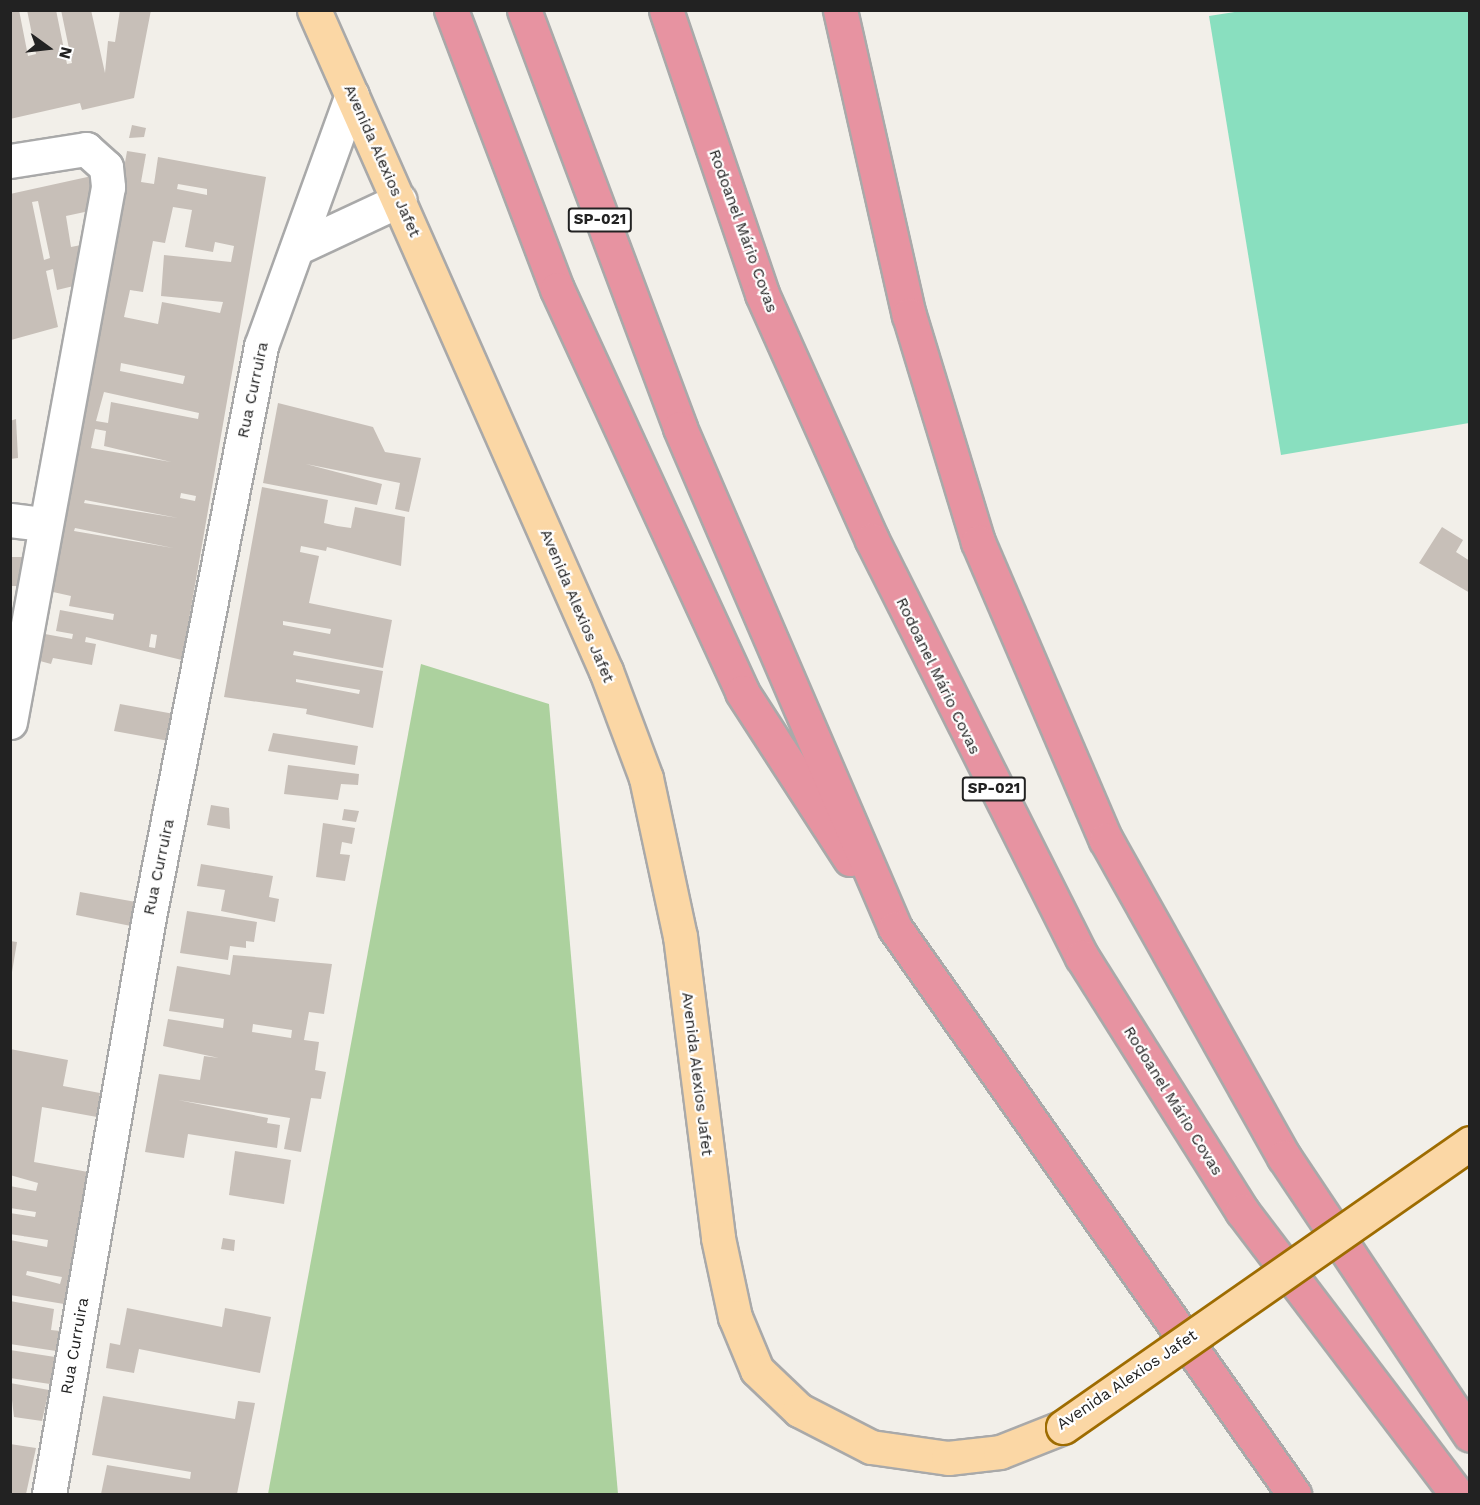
<!DOCTYPE html>
<html>
<head>
<meta charset="utf-8">
<style>
	body { margin:0 }
	#map { position:relative; width:1480px; height:1505px; overflow:hidden; background:#f2efe9; font-family:"Work Sans",sans-serif }
	div>[style] { position:absolute }
	.forest>* { inset:0; background:#acd19e }
	.pitch>* { inset:0; background:#89dfbf }
	.building>* { inset:0; background:#c7bfb8 }
	.roads { filter:drop-shadow(2px 0 #a9a9a9) drop-shadow(-2px 0 #a9a9a9) drop-shadow(0 2px #a9a9a9) drop-shadow(0 -2px #a9a9a9) }
	.minor>* { height:33px; margin:-16.5px; padding:0 16.5px; transform-origin:16.5px; border-radius:16.5px; background:#fff }
	.major>* { height:33px; margin:-16.5px; padding:0 16.5px; transform-origin:16.5px; border-radius:16.5px; background:#fbd7a5 }
	.highway>* { height:33px; margin:-16.5px; padding:0 16.5px; transform-origin:16.5px; border-radius:16.5px; background:#e793a1 }
	.bridges { filter:drop-shadow(2px 0 #9e6c01) drop-shadow(-2px 0 #9e6c01) drop-shadow(0 2px #9e6c01) drop-shadow(0 -2px #9e6c01) }
	.major-bridge>* { height:33px; margin:-16.5px; padding:0 16.5px; transform-origin:16.5px; border-radius:16.5px; background:#fbd7a5 }
	span { translate:-50% -50%; white-space:nowrap; text-align:center; line-height:1.15; -webkit-text-stroke:4.5px #fff; paint-order:stroke }
	.shield-label span { padding:2px 4px; background:#fff; border:2px solid; border-radius:4px; -webkit-text-stroke-width:0 }
	.shield-label { font-size:15px; color:#222; font-weight:700 }
	.street-label { font-size:16px; color:#222 }
	.frame { position:absolute; inset:0; border:12px solid #222; pointer-events:none }
	.north { position:absolute; left:18px; top:18px; width:60px; height:60px; -webkit-text-stroke:4px #fff; paint-order:stroke; rotate:105deg; font-size:16px; font-weight:700; line-height:24px; text-align:center; color:#222 }
	.north::after { content:''; display:block; margin:auto; width:21px; height:27px; background:#222; clip-path:polygon(50% 0,100% 100%,50% 72%,0 100%) }
</style>
</head>
<body>
<div id="map">
	<div class="forest">
		<i style="clip-path:polygon(421px 664px,549px 704px,618px 1494px,268px 1494px)"></i>
	</div>
	<div class="pitch">
		<i style="clip-path:polygon(1241px 11px,1469px 11px,1469px 423px,1281px 455px,1209px 16px)"></i>
	</div>
	<div class="building">
		<i style="clip-path:polygon(10px 10px,19px 10px,28px 56px,36px 54px,27px 10px,56px 10px,67px 64px,72px 63px,61px 10px,91px 10px,105px 73px,108px 41px,115px 42px,120px 10px,151px 10px,134px 98px,82px 110px,80px 103px,10px 119px)"></i>
		<i style="clip-path:polygon(132px 125px,146px 128px,144px 137px,129px 138px)"></i>
		<i style="clip-path:polygon(evenodd,127px 151px,146px 154px,141px 182px,154px 184px,158px 157px,266px 177px,182px 660px,86px 637px,85px 642px,96px 644px,92px 665px,53px 658px,51px 664px,40px 661px,45px 634px,72px 639px,73px 634px,56px 631px,60px 610px,113px 620px,114px 614px,69px 606px,71px 596px,53px 592px,53px 581px,127px 151px,178px 184px,207px 189px,207px 195px,177px 189px,178px 184px,127px 151px,173px 207px,192px 210px,185px 247px,213px 252px,215px 242px,234px 246px,231px 262px,164px 255px,161px 296px,223px 302px,220px 313px,162px 302px,158px 324px,124px 317px,130px 290px,143px 292px,153px 241px,165px 243px,173px 207px,127px 151px,121px 363px,185px 376px,183px 384px,120px 371px,121px 363px,127px 151px,104px 392px,199px 413px,198px 419px,111px 402px,108px 423px,96px 421px,104px 392px,127px 151px,95px 429px,106px 431px,104px 446px,171px 462px,91px 448px,95px 429px,127px 151px,181px 493px,196px 496px,195px 501px,180px 498px,181px 493px,127px 151px,85px 500px,178px 518px,84px 503px,85px 500px,127px 151px,75px 528px,173px 548px,74px 531px,75px 528px,127px 151px,151px 634px,157px 635px,155px 648px,149px 647px,151px 634px)"></i>
		<i style="clip-path:polygon(evenodd,101px 174px,94px 210px,66px 216px,71px 247px,81px 245px,82px 284px,57px 290px,53px 269px,46px 271px,58px 327px,11px 340px,10px 194px,101px 174px,38px 201px,50px 258px,44px 260px,32px 202px,38px 201px)"></i>
		<i style="clip-path:polygon(278px 403px,373px 427px,385px 452px,421px 458px,409px 512px,395px 509px,400px 483px,306px 464px,382px 484px,377px 505px,263px 483px)"></i>
		<i style="clip-path:polygon(16px 419px,18px 458px,10px 459px,10px 421px)"></i>
		<i style="clip-path:polygon(evenodd,262px 487px,328px 500px,324px 523px,337px 526px,351px 528px,355px 507px,405px 517px,401px 566px,327px 547px,326px 551px,301px 546px,300px 552px,319px 556px,309px 603px,392px 620px,383px 668px,294px 651px,293px 655px,383px 671px,373px 728px,306px 714px,307px 709px,224px 697px,262px 487px,283px 621px,331px 629px,330px 634px,283px 625px,283px 621px,262px 487px,296px 679px,360px 690px,359px 694px,296px 682px,296px 679px)"></i>
		<i style="clip-path:polygon(1442px 527px,1463px 540px,1456px 552px,1470px 561px,1470px 593px,1419px 563px)"></i>
		<i style="clip-path:polygon(10px 557px,34px 557px,29px 586px,10px 586px)"></i>
		<i style="clip-path:polygon(120px 704px,174px 714px,169px 741px,114px 731px)"></i>
		<i style="clip-path:polygon(273px 733px,358px 746px,355px 765px,268px 751px)"></i>
		<i style="clip-path:polygon(288px 765px,359px 774px,358px 785px,341px 784px,338px 800px,284px 794px)"></i>
		<i style="clip-path:polygon(211px 805px,229px 808px,230px 829px,207px 825px)"></i>
		<i style="clip-path:polygon(344px 809px,359px 811px,356px 822px,342px 820px)"></i>
		<i style="clip-path:polygon(323px 823px,355px 828px,352px 844px,342px 842px,340px 854px,350px 855px,345px 881px,316px 877px)"></i>
		<i style="clip-path:polygon(201px 864px,273px 876px,269px 897px,279px 899px,275px 922px,221px 911px,225px 890px,197px 886px)"></i>
		<i style="clip-path:polygon(80px 892px,136px 902px,131px 926px,76px 915px)"></i>
		<i style="clip-path:polygon(187px 911px,257px 922px,254px 942px,246px 941px,246px 948px,230px 946px,228px 960px,180px 953px)"></i>
		<i style="clip-path:polygon(10px 941px,17px 942px,12px 972px,10px 972px)"></i>
		<i style="clip-path:polygon(evenodd,233px 955px,332px 964px,324px 1014px,309px 1012px,304px 1040px,319px 1042px,315px 1070px,326px 1072px,321px 1099px,311px 1098px,301px 1152px,284px 1149px,290px 1118px,178px 1100px,268px 1118px,267px 1123px,280px 1125px,277px 1148px,188px 1134px,184px 1158px,145px 1152px,159px 1074px,200px 1080px,204px 1056px,219px 1058px,163px 1046px,168px 1019px,223px 1028px,224px 1019px,169px 1011px,177px 966px,230px 975px,233px 955px,253px 1024px,292px 1030px,291px 1038px,252px 1032px,253px 1024px)"></i>
		<i style="clip-path:polygon(evenodd,10px 1049px,68px 1060px,63px 1086px,100px 1093px,97px 1117px,42px 1107px,34px 1162px,88px 1172px,64px 1304px,10px 1295px,10px 1240px,47px 1247px,48px 1240px,10px 1234px,10px 1213px,35px 1217px,36px 1212px,10px 1208px,10px 1186px,36px 1191px,38px 1183px,10px 1175px,10px 1049px,27px 1271px,62px 1277px,60px 1284px,26px 1275px,27px 1271px)"></i>
		<i style="clip-path:polygon(235px 1151px,291px 1160px,284px 1204px,229px 1195px)"></i>
		<i style="clip-path:polygon(223px 1238px,235px 1240px,234px 1251px,221px 1249px)"></i>
		<i style="clip-path:polygon(10px 1301px,54px 1309px,51px 1330px,60px 1331px,56px 1351px,10px 1344px)"></i>
		<i style="clip-path:polygon(127px 1308px,222px 1327px,225px 1308px,271px 1317px,260px 1373px,139px 1349px,134px 1373px,106px 1368px,110px 1343px,120px 1345px)"></i>
		<i style="clip-path:polygon(10px 1350px,55px 1357px,50px 1384px,10px 1378px)"></i>
		<i style="clip-path:polygon(10px 1383px,49px 1390px,42px 1421px,14px 1417px)"></i>
		<i style="clip-path:polygon(103px 1396px,235px 1419px,238px 1401px,255px 1403px,237px 1494px,101px 1494px,107px 1465px,190px 1479px,191px 1472px,92px 1455px)"></i>
		<i style="clip-path:polygon(10px 1444px,36px 1448px,26px 1494px,10px 1494px)"></i>
	</div>
	<div class="roads">
		<div class="minor">
			<i style="left:10px;top:161px;width:77px;rotate:-9deg"></i>
			<i style="left:86px;top:149px;width:27px;rotate:42deg"></i>
			<i style="left:106px;top:167px;width:20px;rotate:84deg"></i>
			<i style="left:108px;top:187px;width:544px;rotate:100.38deg"></i>
			<i style="left:299px;top:247px;width:111px;rotate:-25deg"></i>
			<i style="left:10px;top:520px;width:34px;rotate:7deg"></i>
			<i style="left:49px;top:1494px;width:586px;rotate:-80.17deg"></i>
			<i style="left:149px;top:917px;width:582px;rotate:-78.9deg"></i>
			<i style="left:261px;top:346px;width:267px;rotate:-70.1deg"></i>
		</div>
		<div class="major">
			<i style="left:314px;top:10px;width:723px;rotate:66.17deg"></i>
			<i style="left:606px;top:671px;width:114px;rotate:69.5deg"></i>
			<i style="left:646px;top:778px;width:162px;rotate:77.9deg"></i>
			<i style="left:680px;top:936px;width:304px;rotate:82.8deg"></i>
			<i style="left:718px;top:1238px;width:81px;rotate:77.9deg"></i>
			<i style="left:735px;top:1317px;width:57px;rotate:67.5deg"></i>
			<i style="left:757px;top:1370px;width:58px;rotate:43.6deg"></i>
			<i style="left:799px;top:1410px;width:81px;rotate:27.2deg"></i>
			<i style="left:871px;top:1447px;width:78px;rotate:8.1deg"></i>
			<i style="left:948px;top:1458px;width:52px;rotate:-6.6deg"></i>
			<i style="left:1000px;top:1452px;width:68px;rotate:-21.6deg"></i>
		</div>
		<div class="highway">
			<i style="left:451px;top:10px;width:298px;rotate:69.2deg"></i>
			<i style="left:557px;top:289px;width:443px;rotate:65.3deg"></i>
			<i style="left:742px;top:692px;width:199px;rotate:57.1deg"></i>
			<i style="left:524px;top:10px;width:446px;rotate:69.5deg"></i>
			<i style="left:680px;top:428px;width:544px;rotate:66.73deg"></i>
			<i style="left:895px;top:928px;width:693px;rotate:54.82deg"></i>
			<i style="left:666px;top:10px;width:300px;rotate:71.3deg"></i>
			<i style="left:762px;top:294px;width:269px;rotate:65.9deg"></i>
			<i style="left:872px;top:540px;width:467px;rotate:63.3deg"></i>
			<i style="left:1082px;top:957px;width:300px;rotate:57.8deg"></i>
			<i style="left:1242px;top:1211px;width:355px;rotate:52.8deg"></i>
			<i style="left:840px;top:10px;width:313px;rotate:77.3deg"></i>
			<i style="left:909px;top:315px;width:237px;rotate:73.1deg"></i>
			<i style="left:978px;top:542px;width:324px;rotate:66.8deg"></i>
			<i style="left:1106px;top:840px;width:364px;rotate:60.7deg"></i>
			<i style="left:1284px;top:1157px;width:334px;rotate:56.2deg"></i>
		</div>
	</div>
	<div class="bridges">
		<div class="major-bridge">
			<i style="left:1063px;top:1427px;width:496px;rotate:-34.9deg"></i>
		</div>
	</div>
	<div class="shield-label">
		<span style="left:600px;top:220px">SP-021</span>
		<span style="left:994px;top:789px">SP-021</span>
	</div>
	<div class="street-label">
		<span style="left:382px;top:161px;rotate:66deg">Avenida Alexios Jafet</span>
		<span style="left:743px;top:231px;rotate:70deg">Rodoanel Mário Covas</span>
		<span style="left:253px;top:390px;rotate:-78deg">Rua Curruira</span>
		<span style="left:577px;top:606px;rotate:67deg">Avenida Alexios Jafet</span>
		<span style="left:938px;top:676px;rotate:64deg">Rodoanel Mário Covas</span>
		<span style="left:159px;top:867px;rotate:-78deg">Rua Curruira</span>
		<span style="left:697px;top:1074px;rotate:83deg">Avenida Alexios Jafet</span>
		<span style="left:1173px;top:1101px;rotate:58deg">Rodoanel Mário Covas</span>
		<span style="left:75px;top:1346px;rotate:-80deg">Rua Curruira</span>
		<span style="left:1127px;top:1380px;rotate:-34deg">Avenida Alexios Jafet</span>
	</div>
	<div class="frame"></div>
	<div class="north">N</div>
</div>
</body>
</html>
